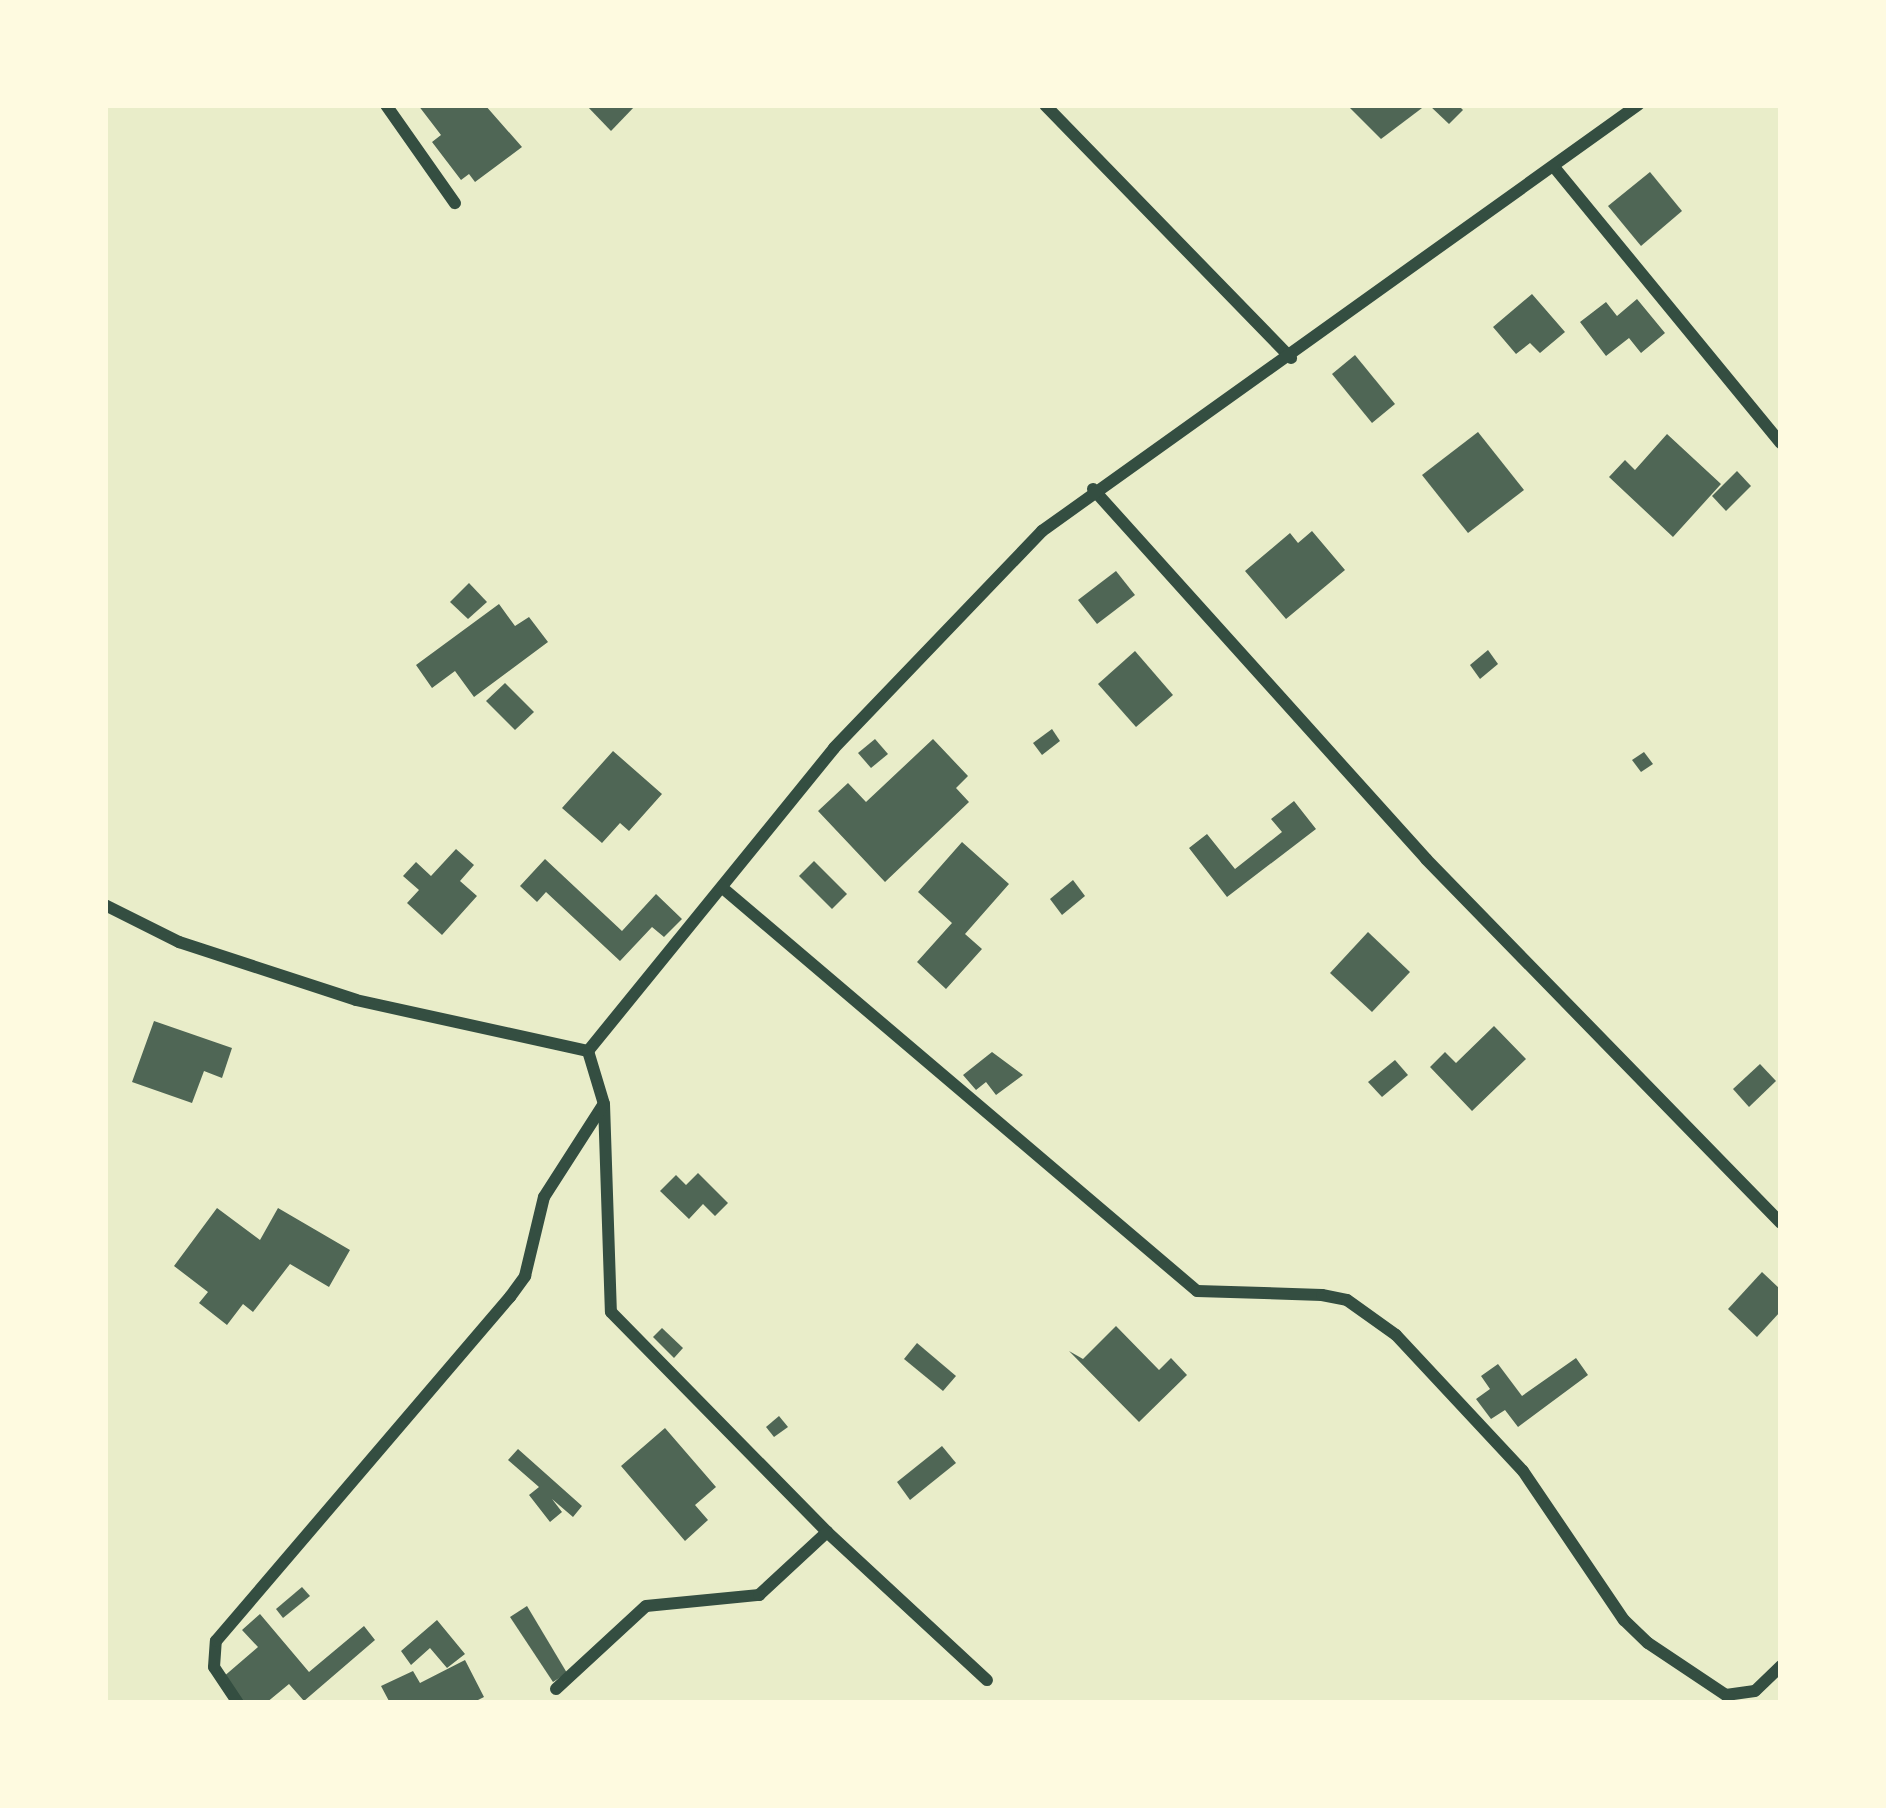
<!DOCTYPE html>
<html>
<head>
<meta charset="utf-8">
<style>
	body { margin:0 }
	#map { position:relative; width:1886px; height:1808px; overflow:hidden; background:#e9edc9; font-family:Lora,serif }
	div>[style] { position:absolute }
	.building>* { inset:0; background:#4f6655 }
	.minor>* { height:12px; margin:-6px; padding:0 6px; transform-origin:6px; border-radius:6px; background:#344e41 }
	span { translate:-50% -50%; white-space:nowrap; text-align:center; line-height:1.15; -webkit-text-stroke:12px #fefae0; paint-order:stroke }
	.frame { position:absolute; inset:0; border:108px solid #fefae0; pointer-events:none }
</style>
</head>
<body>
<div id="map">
	<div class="building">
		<i style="clip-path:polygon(418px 105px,485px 105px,522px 147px,475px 182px,469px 174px,461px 180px,432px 142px,441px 135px)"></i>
		<i style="clip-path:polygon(586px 105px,636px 105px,611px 131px)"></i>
		<i style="clip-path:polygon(1347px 105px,1426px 105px,1381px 139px)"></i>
		<i style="clip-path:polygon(1429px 105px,1458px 105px,1463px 110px,1449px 124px)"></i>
		<i style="clip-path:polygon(1650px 172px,1682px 211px,1641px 246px,1608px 206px)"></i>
		<i style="clip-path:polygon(1532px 294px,1565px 332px,1540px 353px,1530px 343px,1516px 354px,1493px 327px)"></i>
		<i style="clip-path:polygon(1637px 299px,1665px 333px,1641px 353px,1629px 338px,1606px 356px,1580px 322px,1606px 302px,1617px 316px)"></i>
		<i style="clip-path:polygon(1355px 355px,1395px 404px,1372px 423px,1332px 374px)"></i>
		<i style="clip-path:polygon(1478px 432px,1524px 490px,1468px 533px,1422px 475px)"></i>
		<i style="clip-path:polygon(1667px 434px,1721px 484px,1673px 537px,1609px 477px,1625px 460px,1635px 470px)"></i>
		<i style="clip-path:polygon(1737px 471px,1751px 486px,1726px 511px,1712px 496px)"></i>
		<i style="clip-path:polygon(1312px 531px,1345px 570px,1286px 619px,1245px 571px,1290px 533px,1298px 543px)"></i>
		<i style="clip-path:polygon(1116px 571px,1135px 595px,1097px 624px,1078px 600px)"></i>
		<i style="clip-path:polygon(469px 583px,487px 602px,468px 619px,450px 602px)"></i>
		<i style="clip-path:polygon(499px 604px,515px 626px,529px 617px,548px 642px,474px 697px,455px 671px,432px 688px,416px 665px)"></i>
		<i style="clip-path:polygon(1488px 650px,1498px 664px,1480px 679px,1470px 665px)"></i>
		<i style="clip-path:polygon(1135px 651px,1173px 695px,1136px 727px,1098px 684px)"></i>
		<i style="clip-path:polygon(505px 683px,534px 712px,515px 730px,486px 701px)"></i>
		<i style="clip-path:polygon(1052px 729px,1060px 741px,1042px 755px,1033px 743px)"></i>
		<i style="clip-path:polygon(875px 739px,888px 754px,871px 768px,858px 753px)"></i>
		<i style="clip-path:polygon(933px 739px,968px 776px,956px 788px,969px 802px,885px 882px,818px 811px,848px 783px,866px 802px)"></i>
		<i style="clip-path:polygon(613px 751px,662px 794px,629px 831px,620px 823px,602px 843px,562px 808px)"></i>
		<i style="clip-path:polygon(1644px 752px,1653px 764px,1641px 772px,1632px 760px)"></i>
		<i style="clip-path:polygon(1294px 801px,1316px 829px,1227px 897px,1189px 848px,1207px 834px,1235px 869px,1282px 832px,1271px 819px)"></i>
		<i style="clip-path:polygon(962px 842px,1009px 884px,965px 934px,982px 949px,946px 989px,917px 962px,952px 923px,918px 892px)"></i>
		<i style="clip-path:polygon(456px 849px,474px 865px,460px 881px,477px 896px,442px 935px,407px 903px,419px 890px,403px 876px,416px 862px,431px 876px)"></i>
		<i style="clip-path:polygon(545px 859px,622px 931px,656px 894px,682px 919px,664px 937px,652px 927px,620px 961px,546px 892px,537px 902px,520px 886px)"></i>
		<i style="clip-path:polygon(814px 861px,847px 894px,832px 909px,799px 876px)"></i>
		<i style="clip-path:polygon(1073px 880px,1085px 896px,1062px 915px,1050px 899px)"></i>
		<i style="clip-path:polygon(1368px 932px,1410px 972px,1372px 1012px,1330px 973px)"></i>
		<i style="clip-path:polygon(154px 1021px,232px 1048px,222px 1078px,204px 1071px,192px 1103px,132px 1082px)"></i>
		<i style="clip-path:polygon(1494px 1026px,1526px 1059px,1472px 1111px,1430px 1067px,1445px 1052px,1456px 1063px)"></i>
		<i style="clip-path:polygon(992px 1052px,1023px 1075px,996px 1095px,986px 1082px,976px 1090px,963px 1075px)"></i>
		<i style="clip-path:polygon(1395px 1060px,1408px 1075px,1382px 1097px,1368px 1082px)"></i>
		<i style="clip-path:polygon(1760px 1064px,1776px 1081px,1749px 1107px,1733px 1089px)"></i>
		<i style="clip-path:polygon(698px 1173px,728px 1203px,715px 1216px,703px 1204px,689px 1219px,660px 1191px,676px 1175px,686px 1185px)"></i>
		<i style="clip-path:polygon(217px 1208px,260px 1240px,278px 1208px,350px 1250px,329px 1287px,290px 1264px,253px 1312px,243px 1304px,227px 1325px,199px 1303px,208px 1292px,174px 1266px)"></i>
		<i style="clip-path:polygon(1762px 1272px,1781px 1290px,1781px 1311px,1757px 1337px,1728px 1309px)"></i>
		<i style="clip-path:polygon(1116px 1326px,1159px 1370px,1171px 1358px,1187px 1375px,1139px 1422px,1069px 1351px,1083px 1359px)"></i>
		<i style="clip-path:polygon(662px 1328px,683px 1348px,674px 1358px,653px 1337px)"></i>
		<i style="clip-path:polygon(917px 1343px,956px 1376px,943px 1391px,904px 1359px)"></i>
		<i style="clip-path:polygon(1576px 1358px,1588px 1375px,1518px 1427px,1505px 1410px,1491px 1419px,1476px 1399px,1490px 1389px,1481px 1376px,1498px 1364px,1522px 1396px)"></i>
		<i style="clip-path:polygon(779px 1416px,788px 1427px,774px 1437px,766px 1427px)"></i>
		<i style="clip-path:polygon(665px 1428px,716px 1487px,695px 1505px,708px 1520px,685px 1541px,621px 1466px)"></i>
		<i style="clip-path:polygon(942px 1446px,956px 1463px,910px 1500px,897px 1482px)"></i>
		<i style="clip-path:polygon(518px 1449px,582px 1506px,573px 1517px,552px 1499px,562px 1512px,550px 1522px,529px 1495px,539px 1487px,508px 1460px)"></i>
		<i style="clip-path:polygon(302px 1587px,310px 1596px,283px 1618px,276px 1609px)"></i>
		<i style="clip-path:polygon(527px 1606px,567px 1673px,553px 1682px,510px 1617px)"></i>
		<i style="clip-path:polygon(260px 1614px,309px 1672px,364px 1626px,375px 1640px,304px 1701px,289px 1684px,266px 1703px,244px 1703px,222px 1678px,258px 1647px,242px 1630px)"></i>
		<i style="clip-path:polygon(437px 1620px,465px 1654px,447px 1668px,430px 1648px,411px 1665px,401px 1651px)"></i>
		<i style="clip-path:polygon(465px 1660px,484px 1697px,472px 1703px,390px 1703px,381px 1686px,413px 1671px,420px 1683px)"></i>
	</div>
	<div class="minor">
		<i style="left:386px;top:105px;width:120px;rotate:54.9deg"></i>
		<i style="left:1045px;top:105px;width:353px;rotate:45.8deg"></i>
		<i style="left:1554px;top:167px;width:357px;rotate:50.6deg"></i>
		<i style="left:1093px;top:489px;width:498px;rotate:48deg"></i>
		<i style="left:1426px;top:859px;width:508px;rotate:45.72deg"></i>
		<i style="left:725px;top:890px;width:619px;rotate:40.35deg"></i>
		<i style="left:1197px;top:1291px;width:125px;rotate:1.8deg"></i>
		<i style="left:1322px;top:1295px;width:25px;rotate:11deg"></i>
		<i style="left:1347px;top:1300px;width:60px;rotate:35.5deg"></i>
		<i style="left:1396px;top:1335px;width:186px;rotate:47deg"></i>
		<i style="left:1523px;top:1471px;width:180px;rotate:55.9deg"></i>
		<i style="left:1624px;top:1620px;width:33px;rotate:44deg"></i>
		<i style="left:1648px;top:1643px;width:94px;rotate:33.7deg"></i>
		<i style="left:1726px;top:1695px;width:29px;rotate:-8deg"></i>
		<i style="left:1755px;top:1691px;width:36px;rotate:-44deg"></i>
		<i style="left:105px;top:905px;width:83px;rotate:26.6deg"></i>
		<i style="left:179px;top:942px;width:186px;rotate:18.1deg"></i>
		<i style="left:356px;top:1000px;width:238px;rotate:12.4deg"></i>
		<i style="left:588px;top:1051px;width:390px;rotate:-50.9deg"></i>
		<i style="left:834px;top:748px;width:301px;rotate:-46.2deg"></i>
		<i style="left:1042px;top:531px;width:733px;rotate:-35.56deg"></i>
		<i style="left:588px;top:1051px;width:55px;rotate:73.2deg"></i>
		<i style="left:604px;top:1104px;width:208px;rotate:88.1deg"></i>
		<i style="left:611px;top:1312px;width:308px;rotate:45.5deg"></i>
		<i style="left:827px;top:1532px;width:218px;rotate:42.8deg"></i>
		<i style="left:556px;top:1689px;width:122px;rotate:-42.7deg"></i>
		<i style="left:646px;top:1606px;width:114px;rotate:-5.6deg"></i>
		<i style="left:759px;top:1595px;width:93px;rotate:-42.8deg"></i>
		<i style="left:238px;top:1703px;width:43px;rotate:-123.7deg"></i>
		<i style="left:214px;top:1667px;width:26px;rotate:-86deg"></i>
		<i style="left:216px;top:1641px;width:453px;rotate:-49.5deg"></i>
		<i style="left:510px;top:1297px;width:26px;rotate:-54deg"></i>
		<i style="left:525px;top:1276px;width:81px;rotate:-76.5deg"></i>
		<i style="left:544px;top:1197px;width:109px;rotate:-57.3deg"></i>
	</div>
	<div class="frame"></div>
</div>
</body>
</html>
